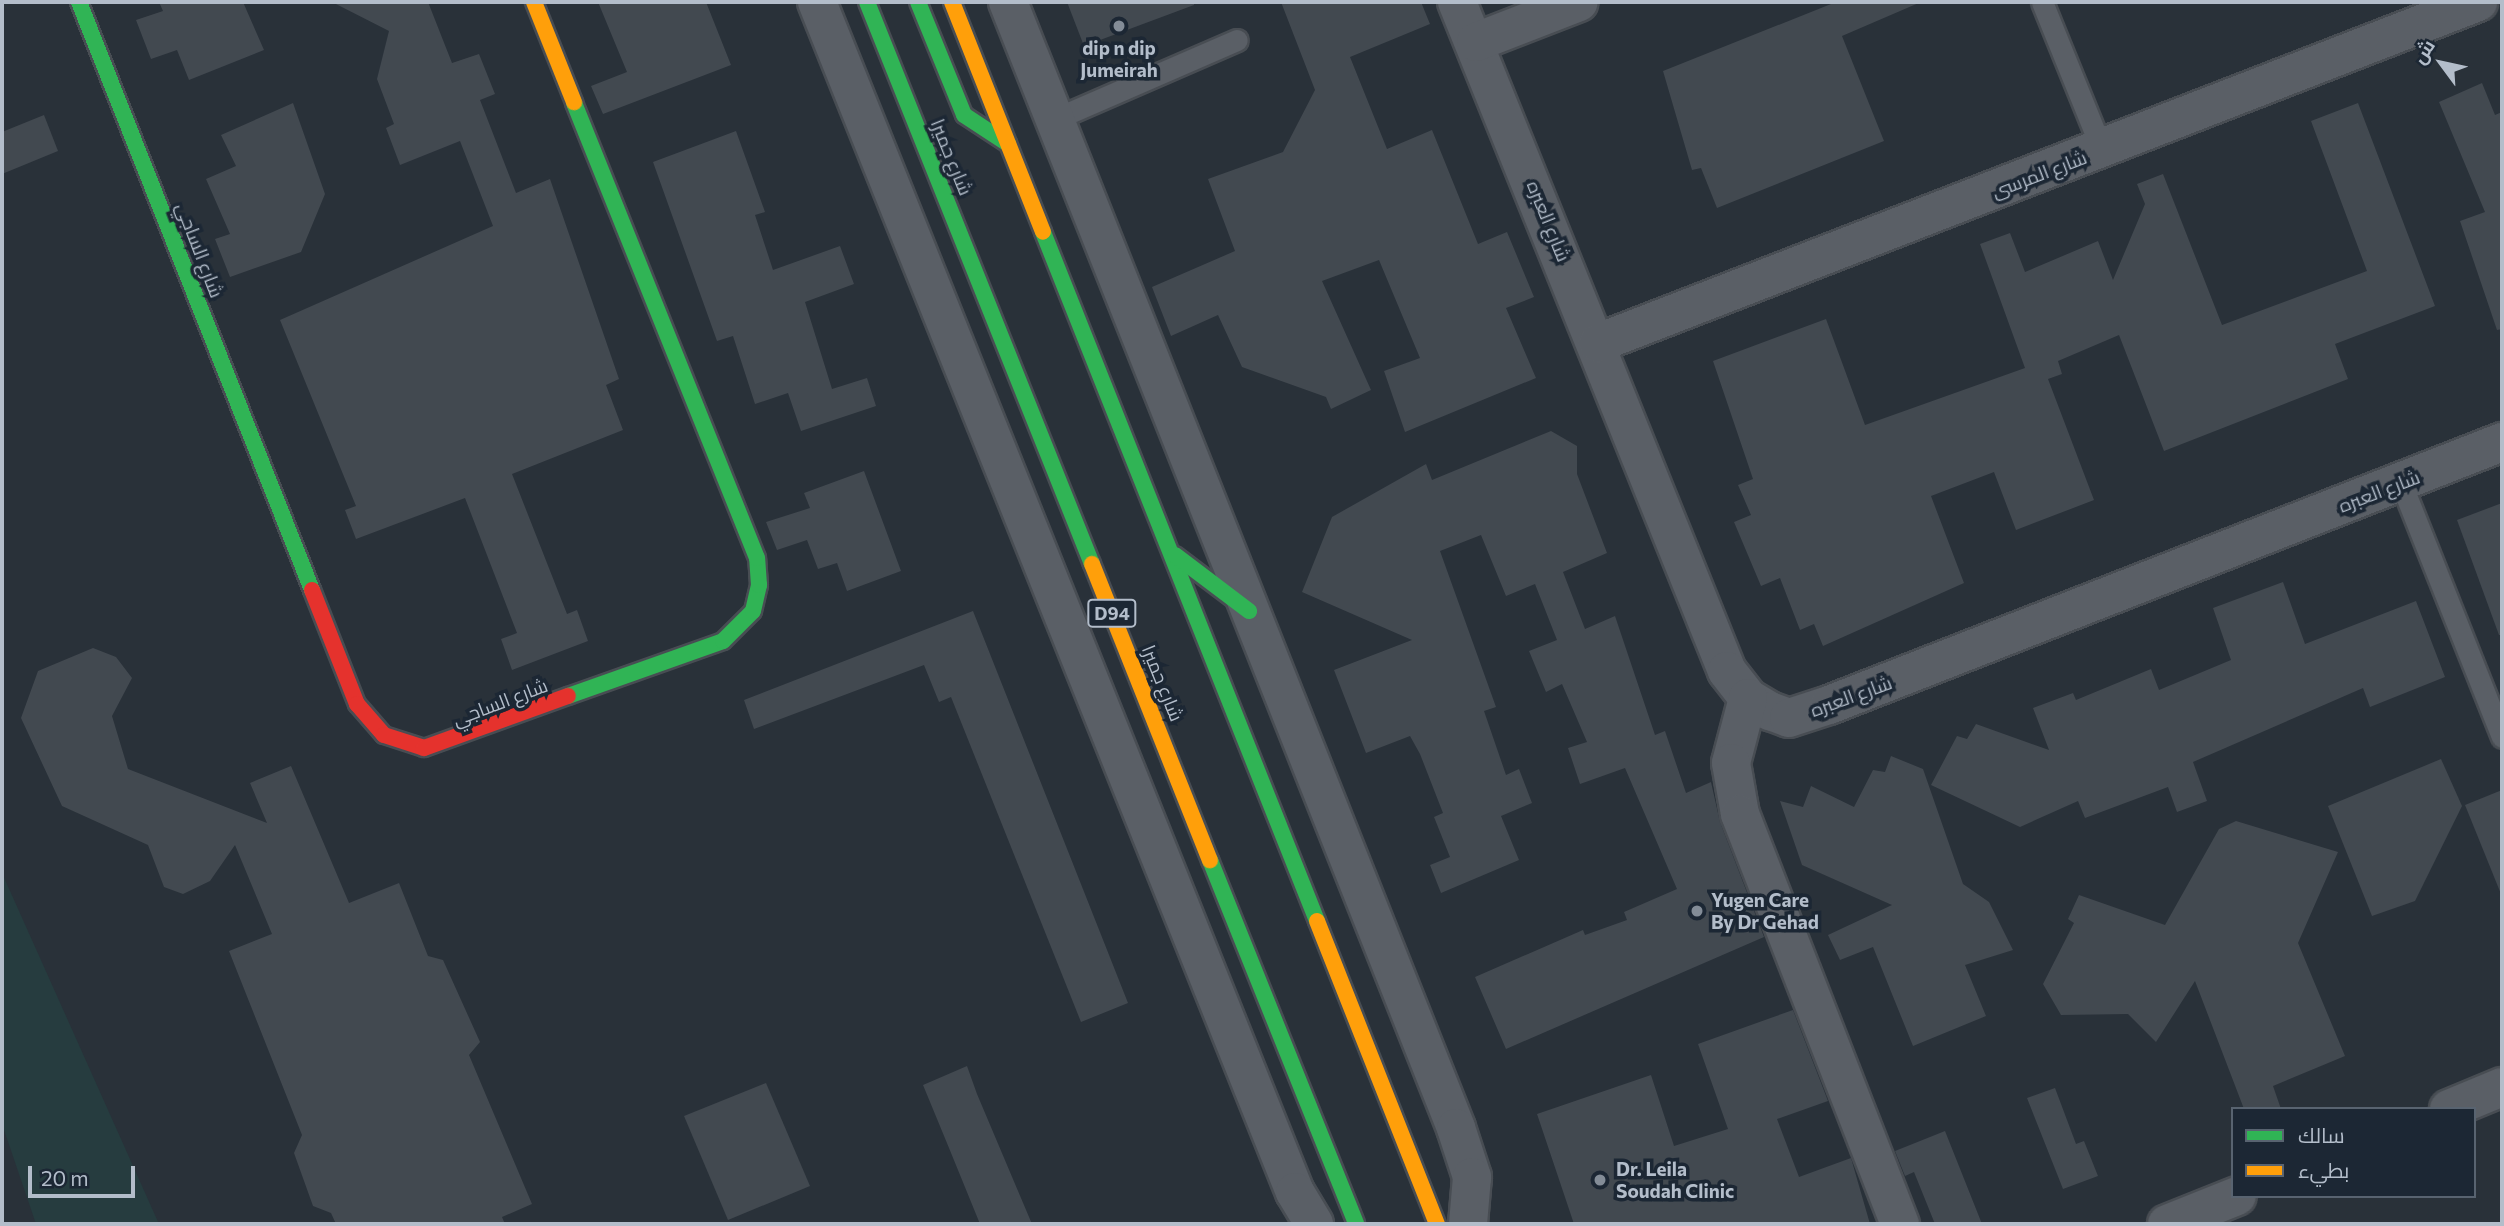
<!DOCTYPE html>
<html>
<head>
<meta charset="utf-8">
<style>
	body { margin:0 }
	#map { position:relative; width:2504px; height:1226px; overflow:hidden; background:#293139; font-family:Commissioner,Cairo,sans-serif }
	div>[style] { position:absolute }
	.green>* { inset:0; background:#263c3f }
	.building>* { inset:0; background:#424950 }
	.roads { filter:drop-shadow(2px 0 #484d53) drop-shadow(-2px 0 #484d53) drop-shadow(0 2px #484d53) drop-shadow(0 -2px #484d53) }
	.lane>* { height:21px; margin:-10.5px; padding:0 10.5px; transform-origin:10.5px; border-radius:10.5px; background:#5a5f66 }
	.street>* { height:38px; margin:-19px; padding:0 19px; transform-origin:19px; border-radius:19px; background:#5a5f66 }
	.fast>* { height:16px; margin:-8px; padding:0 8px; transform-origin:8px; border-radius:8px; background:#30b455 }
	.slow>* { height:16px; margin:-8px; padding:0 8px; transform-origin:8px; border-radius:8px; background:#ff9f0a }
	.jam>* { height:16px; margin:-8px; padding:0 8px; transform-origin:8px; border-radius:8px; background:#e5322d }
	.dots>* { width:19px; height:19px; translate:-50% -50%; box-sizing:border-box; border:4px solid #1c2734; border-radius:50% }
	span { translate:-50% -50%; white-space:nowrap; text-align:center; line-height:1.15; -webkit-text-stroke:7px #1c2734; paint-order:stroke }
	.shield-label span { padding:2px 5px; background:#1c2734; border:2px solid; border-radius:5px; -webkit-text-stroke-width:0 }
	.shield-label { font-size:18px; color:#b3bdca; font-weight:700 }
	.poi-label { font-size:19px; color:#b3bdca; font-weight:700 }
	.left { translate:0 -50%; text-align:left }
	.street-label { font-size:19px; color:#b3bdca }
	.frame { position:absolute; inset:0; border:4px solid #b3bdca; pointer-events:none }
	.legend { position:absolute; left:2231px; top:1107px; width:245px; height:91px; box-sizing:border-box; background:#1c2734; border:2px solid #586370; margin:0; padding:9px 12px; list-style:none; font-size:21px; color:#b3bdca }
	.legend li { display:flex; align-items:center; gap:14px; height:35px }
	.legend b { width:35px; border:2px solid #586370 }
	.north { position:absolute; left:2406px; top:28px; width:70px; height:70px; -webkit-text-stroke:5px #1c2734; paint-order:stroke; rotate:303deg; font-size:19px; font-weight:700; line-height:28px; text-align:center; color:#b3bdca }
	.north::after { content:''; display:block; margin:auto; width:24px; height:32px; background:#b3bdca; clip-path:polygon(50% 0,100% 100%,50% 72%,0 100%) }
	.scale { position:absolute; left:28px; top:1166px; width:107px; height:32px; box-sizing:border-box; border:4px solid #b3bdca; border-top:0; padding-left:9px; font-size:21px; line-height:24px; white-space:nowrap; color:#b3bdca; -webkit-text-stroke:5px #1c2734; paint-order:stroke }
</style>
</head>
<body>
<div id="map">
	<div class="green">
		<i style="clip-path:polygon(2px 873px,159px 1224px,36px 1224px,2px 1124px)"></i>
	</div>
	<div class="building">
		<i style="clip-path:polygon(159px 2px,243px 2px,264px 50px,189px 80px,177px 50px,151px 59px,136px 20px,163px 11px)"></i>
		<i style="clip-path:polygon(332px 2px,428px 2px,452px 63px,479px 54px,495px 94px,480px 100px,516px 193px,550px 179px,619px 379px,606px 385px,623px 430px,512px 474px,567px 614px,577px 610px,588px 641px,512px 670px,501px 639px,517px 633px,465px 498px,356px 539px,345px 510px,356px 506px,280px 320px,493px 226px,460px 141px,400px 165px,386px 128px,394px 124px,377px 79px,389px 31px)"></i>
		<i style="clip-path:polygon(598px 2px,706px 2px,731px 65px,603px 114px,591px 86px,627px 72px)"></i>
		<i style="clip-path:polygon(1067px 2px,1194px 2px,1194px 5px,1084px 46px)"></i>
		<i style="clip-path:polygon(1281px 2px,1421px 2px,1430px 24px,1350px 57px,1387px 149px,1432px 130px,1478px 244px,1507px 232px,1534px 297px,1506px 308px,1536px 378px,1405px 432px,1384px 371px,1420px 358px,1379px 260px,1322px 281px,1371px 390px,1331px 409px,1326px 397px,1242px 367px,1218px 315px,1171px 336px,1152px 287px,1235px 251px,1208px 179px,1283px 152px,1315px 90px)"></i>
		<i style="clip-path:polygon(1836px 2px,1921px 2px,1842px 36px,1884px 141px,1717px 208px,1701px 168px,1692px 170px,1663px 71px)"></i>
		<i style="clip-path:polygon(2482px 83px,2495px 115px,2502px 112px,2502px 329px,2497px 330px,2460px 221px,2485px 212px,2439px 102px)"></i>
		<i style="clip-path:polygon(293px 103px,325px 194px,301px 252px,230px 277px,215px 239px,230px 234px,206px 179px,236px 166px,221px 135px)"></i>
		<i style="clip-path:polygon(2358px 103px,2435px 306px,2335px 344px,2348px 379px,2164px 451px,2119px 335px,2058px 361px,2062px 374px,2048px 379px,2094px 500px,2016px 530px,1994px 472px,1931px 496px,1964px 583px,1823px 646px,1814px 624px,1800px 630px,1780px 578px,1761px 586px,1734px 522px,1751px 515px,1738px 485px,1753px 479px,1713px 361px,1826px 319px,1865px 425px,2025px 368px,1980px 244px,2010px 233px,2025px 272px,2098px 241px,2113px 280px,2145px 204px,2137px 184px,2163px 174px,2222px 325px,2367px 271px,2311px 121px)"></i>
		<i style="clip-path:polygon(44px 115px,58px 151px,2px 174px,2px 132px)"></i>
		<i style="clip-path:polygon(736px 131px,765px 212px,755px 215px,773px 270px,840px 246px,854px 284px,805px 302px,832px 389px,867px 378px,876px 406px,801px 431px,788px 393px,755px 404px,733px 336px,717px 341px,653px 162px)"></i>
		<i style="clip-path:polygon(1551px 431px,1577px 446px,1577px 474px,1607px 553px,1563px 572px,1585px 629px,1615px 616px,1655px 735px,1665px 731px,1686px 793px,1711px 782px,1720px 822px,1764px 937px,1506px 1049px,1475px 977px,1583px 930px,1585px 935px,1627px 920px,1624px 912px,1677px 889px,1625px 768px,1580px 784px,1568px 748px,1587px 742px,1562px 684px,1546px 692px,1529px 651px,1557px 640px,1535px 584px,1506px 596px,1481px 535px,1440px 551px,1496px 707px,1484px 711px,1506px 775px,1519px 769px,1532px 803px,1501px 816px,1519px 860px,1441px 893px,1430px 865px,1450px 857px,1434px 817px,1443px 813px,1420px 754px,1410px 736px,1366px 753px,1334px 670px,1412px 640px,1302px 592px,1332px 517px,1426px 464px,1432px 480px)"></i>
		<i style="clip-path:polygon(864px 471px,901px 571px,847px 591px,837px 563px,818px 569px,807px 540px,777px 550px,766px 522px,810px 508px,804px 493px)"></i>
		<i style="clip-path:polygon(2502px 503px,2502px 635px,2499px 635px,2457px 520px)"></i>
		<i style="clip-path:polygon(2283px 582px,2305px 644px,2416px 601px,2445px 677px,2370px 707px,2363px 688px,2193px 762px,2207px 801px,2177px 812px,2168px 787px,2085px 818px,2078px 801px,2020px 827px,1931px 785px,1957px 736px,1967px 739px,1976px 724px,2049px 750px,2033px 708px,2073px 693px,2076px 700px,2151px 669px,2159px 690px,2231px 660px,2213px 608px)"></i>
		<i style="clip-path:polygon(973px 611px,1128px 1003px,1081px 1022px,951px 697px,939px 702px,924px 665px,754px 729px,744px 700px)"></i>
		<i style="clip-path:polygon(93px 648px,116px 657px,132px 678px,112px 716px,128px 769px,267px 823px,250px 783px,291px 766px,349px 903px,399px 883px,428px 956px,443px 960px,480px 1042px,469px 1055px,532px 1204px,502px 1217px,505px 1224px,336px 1224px,331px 1213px,313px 1206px,294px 1153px,302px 1135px,229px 951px,272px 934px,235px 845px,210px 881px,183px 894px,164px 887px,148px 845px,62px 806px,21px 718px,38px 671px)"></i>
		<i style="clip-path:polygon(1891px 756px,1923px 769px,1963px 884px,1989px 902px,2013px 950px,1965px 965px,1986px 1016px,1913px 1046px,1873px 947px,1840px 960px,1828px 935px,1892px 905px,1802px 865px,1780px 801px,1803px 807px,1811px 786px,1854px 807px,1873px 770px,1885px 772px)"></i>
		<i style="clip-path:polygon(2441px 759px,2462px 806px,2415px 901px,2372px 916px,2328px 806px)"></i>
		<i style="clip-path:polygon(2502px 790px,2502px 894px,2501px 894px,2465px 805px)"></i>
		<i style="clip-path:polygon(2236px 821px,2338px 852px,2298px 943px,2345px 1056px,2273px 1086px,2281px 1109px,2244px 1109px,2195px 981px,2156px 1042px,2128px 1014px,2061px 1015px,2043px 984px,2074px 923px,2068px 919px,2079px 895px,2165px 925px,2219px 829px)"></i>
		<i style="clip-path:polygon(1793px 1010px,1828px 1101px,1777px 1119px,1799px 1177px,1851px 1158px,1870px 1224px,1574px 1224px,1537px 1114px,1651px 1075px,1674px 1146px,1728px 1129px,1698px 1044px)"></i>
		<i style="clip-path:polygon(967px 1066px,977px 1094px,1032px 1224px,980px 1224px,949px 1148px,923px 1085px)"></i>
		<i style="clip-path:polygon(766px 1083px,810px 1186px,728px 1220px,684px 1116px)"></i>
		<i style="clip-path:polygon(2055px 1088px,2076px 1144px,2084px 1141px,2098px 1176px,2063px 1189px,2027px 1098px)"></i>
		<i style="clip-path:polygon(1945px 1131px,1982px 1224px,1935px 1224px,1914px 1172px,1905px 1176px,1895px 1151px)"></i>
	</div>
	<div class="roads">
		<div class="lane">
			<i style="left:2042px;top:2px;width:160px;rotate:67.9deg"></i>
			<i style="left:1055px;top:119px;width:198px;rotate:-23.5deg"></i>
			<i style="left:2401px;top:483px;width:273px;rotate:68.3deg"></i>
		</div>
		<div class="street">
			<i style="left:817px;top:2px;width:1282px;rotate:68.12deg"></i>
			<i style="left:1295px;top:1192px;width:37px;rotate:59deg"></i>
			<i style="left:1008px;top:2px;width:1212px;rotate:68.3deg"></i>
			<i style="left:1456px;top:1128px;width:52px;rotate:71.9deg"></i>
			<i style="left:1472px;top:1177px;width:47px;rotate:94.9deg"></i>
			<i style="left:1457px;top:2px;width:721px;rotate:68.02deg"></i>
			<i style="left:1727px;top:671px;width:34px;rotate:52deg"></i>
			<i style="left:1748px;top:698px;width:26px;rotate:31deg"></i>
			<i style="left:1770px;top:711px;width:20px;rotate:20deg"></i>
			<i style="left:1789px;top:718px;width:42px;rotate:-18deg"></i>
			<i style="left:1829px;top:705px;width:723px;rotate:-21.34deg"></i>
			<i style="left:1476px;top:42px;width:110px;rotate:-21.2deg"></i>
			<i style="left:1598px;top:343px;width:944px;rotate:-21.18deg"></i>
			<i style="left:1748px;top:698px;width:67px;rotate:104.7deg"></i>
			<i style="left:1731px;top:763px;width:52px;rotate:80deg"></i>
			<i style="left:1740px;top:814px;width:440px;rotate:68.7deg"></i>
			<i style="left:2449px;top:1109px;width:57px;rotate:-22.5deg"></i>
			<i style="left:2167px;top:1224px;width:75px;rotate:-21.8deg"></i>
		</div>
		<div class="fast">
			<i style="left:79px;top:2px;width:632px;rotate:68.38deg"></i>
			<i style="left:867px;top:2px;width:605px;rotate:68.18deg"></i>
			<i style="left:918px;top:2px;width:122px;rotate:67.8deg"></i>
			<i style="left:964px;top:115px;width:53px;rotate:33.4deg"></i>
			<i style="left:1043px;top:232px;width:741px;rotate:68.31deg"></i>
			<i style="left:1175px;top:555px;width:93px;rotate:37.1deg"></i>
			<i style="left:568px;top:696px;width:164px;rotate:-19.5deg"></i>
			<i style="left:723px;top:641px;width:42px;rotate:-45deg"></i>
			<i style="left:753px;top:611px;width:27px;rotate:-77deg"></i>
			<i style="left:759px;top:585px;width:27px;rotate:-94deg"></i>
			<i style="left:757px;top:558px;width:491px;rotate:-111.9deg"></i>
			<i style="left:1210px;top:860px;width:392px;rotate:68.1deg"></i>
		</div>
		<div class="slow">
			<i style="left:534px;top:2px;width:108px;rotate:68.2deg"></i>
			<i style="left:952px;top:2px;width:247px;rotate:68.4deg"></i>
			<i style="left:1092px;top:564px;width:319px;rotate:68.3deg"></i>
			<i style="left:1317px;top:921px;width:326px;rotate:68.4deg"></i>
		</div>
		<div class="jam">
			<i style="left:312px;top:590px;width:123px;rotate:68.5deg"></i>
			<i style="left:357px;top:704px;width:41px;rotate:48.9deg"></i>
			<i style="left:384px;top:735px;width:42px;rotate:18deg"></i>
			<i style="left:424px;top:748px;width:153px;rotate:-19.9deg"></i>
		</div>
	</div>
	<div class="dots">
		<i style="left:1119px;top:26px;background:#838c97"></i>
		<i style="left:1697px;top:911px;background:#838c97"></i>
		<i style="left:1600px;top:1180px;background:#838c97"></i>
	</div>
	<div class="shield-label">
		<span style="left:1112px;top:613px">D94</span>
	</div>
	<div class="poi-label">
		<span style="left:1119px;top:59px">dip n dip<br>Jumeirah</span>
		<span class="left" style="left:1711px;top:911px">Yugen Care<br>By Dr Gehad</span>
		<span class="left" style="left:1616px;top:1180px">Dr. Leila<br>Soudah Clinic</span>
	</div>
	<div class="street-label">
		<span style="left:952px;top:157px;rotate:68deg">شارع جميرا</span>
		<span style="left:2039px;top:174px;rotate:-21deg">شارع المرسى</span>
		<span style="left:1549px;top:221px;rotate:68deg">شارع العبره</span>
		<span style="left:200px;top:250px;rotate:69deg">شارع الساجي</span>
		<span style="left:2379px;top:491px;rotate:-21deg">شارع العبره</span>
		<span style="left:1163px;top:683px;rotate:68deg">شارع جميرا</span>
		<span style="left:1851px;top:696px;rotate:-20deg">شارع العبره</span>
		<span style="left:500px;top:702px;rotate:-21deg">شارع الساجي</span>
	</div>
	<div class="frame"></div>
	<ul class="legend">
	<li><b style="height:9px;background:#30b455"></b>سالك</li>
	<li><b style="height:9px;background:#ff9f0a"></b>بطيء</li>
	</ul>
	<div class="north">ش</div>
	<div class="scale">20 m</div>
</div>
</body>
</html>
